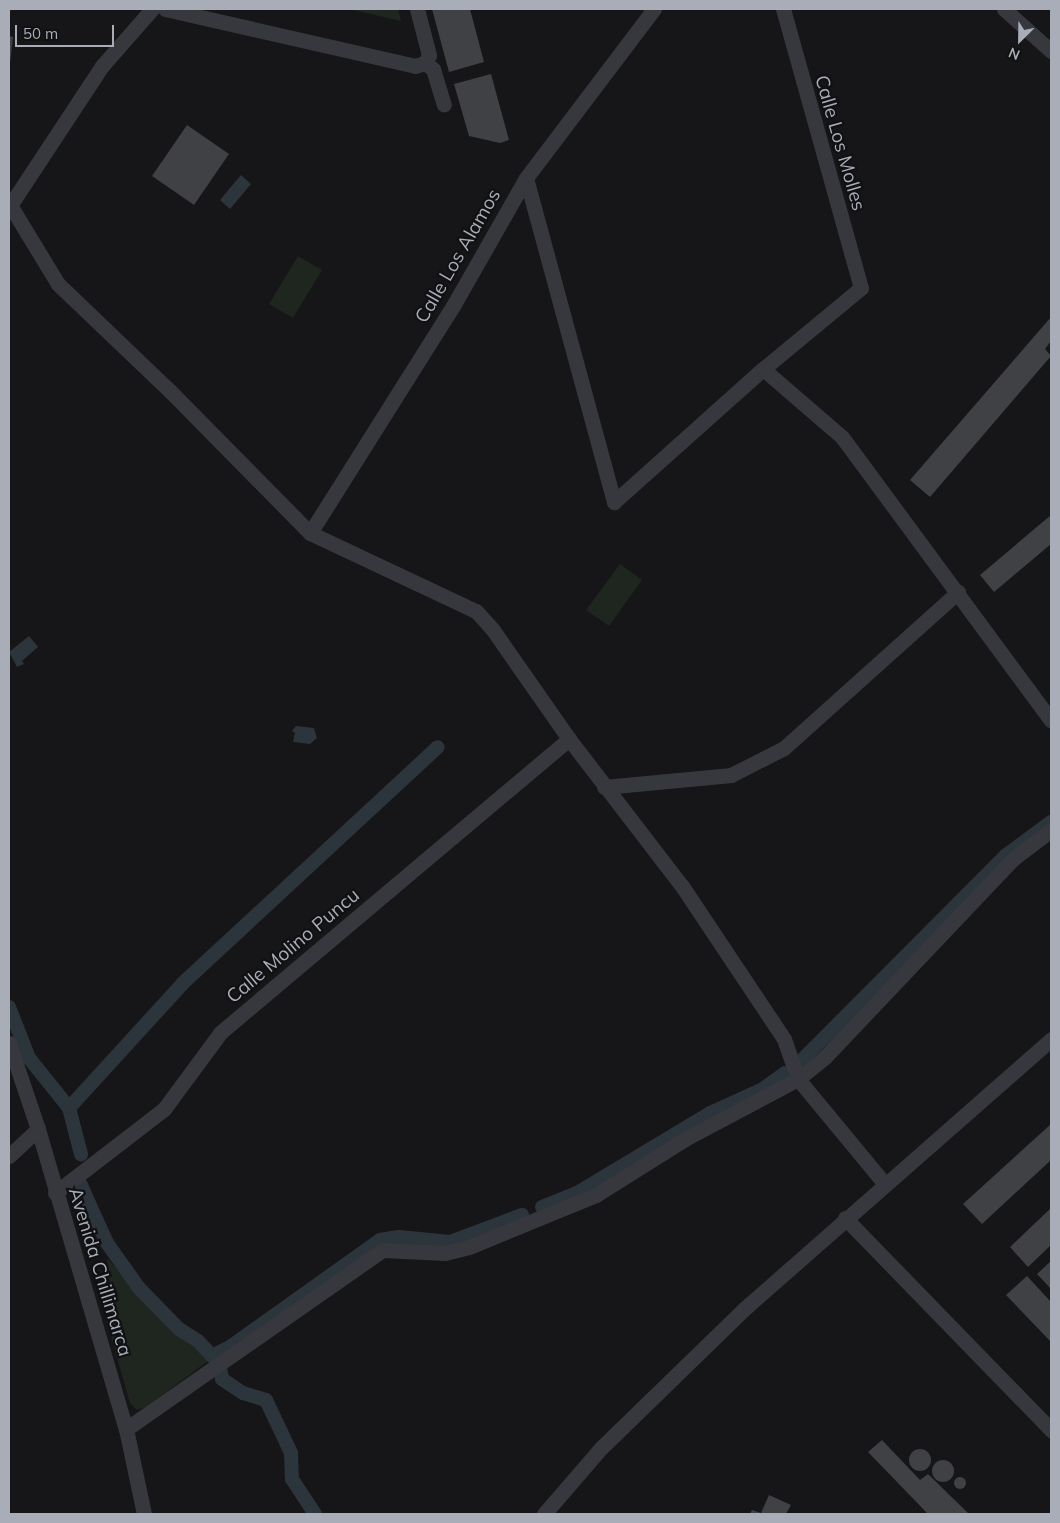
<!DOCTYPE html>
<html>
<head>
<meta charset="utf-8">
<style>
	body { margin:0 }
	#map { position:relative; width:1060px; height:1523px; overflow:hidden; background:#161618; font-family:Mulish,sans-serif }
	div>[style] { position:absolute }
	.green>* { inset:0; background:#1e261f }
	.water>* { inset:0; background:#2c353c }
	.canal>* { height:14px; margin:-7px; padding:0 7px; transform-origin:7px; border-radius:7px; background:#2c353c }
	.building>* { inset:0; background:#404145 }
	.round { border-radius:50% }
	.minor>* { height:15px; margin:-7.5px; padding:0 7.5px; transform-origin:7.5px; border-radius:7.5px; background:#37383d }
	span { translate:-50% -50%; white-space:nowrap; text-align:center; line-height:1.15; -webkit-text-stroke:4.5px #111113; paint-order:stroke }
	.street-label { font-size:19px; color:#a8adb8 }
	.frame { position:absolute; inset:0; border:10px solid #a8adb8; pointer-events:none }
	.north { position:absolute; left:995px; top:15px; width:50px; height:50px; -webkit-text-stroke:4px #111113; paint-order:stroke; rotate:203deg; font-size:14px; font-weight:700; line-height:20px; text-align:center; color:#a8adb8 }
	.north::after { content:''; display:block; margin:auto; width:18px; height:22px; background:#a8adb8; clip-path:polygon(50% 0,100% 100%,50% 72%,0 100%) }
	.scale { position:absolute; left:15px; top:25px; width:99px; height:22px; box-sizing:border-box; border:2px solid #a8adb8; border-top:0; padding-left:6px; font-size:15px; line-height:18px; white-space:nowrap; color:#a8adb8; -webkit-text-stroke:4px #111113; paint-order:stroke }
</style>
</head>
<body>
<div id="map">
	<div class="green">
		<i style="clip-path:polygon(349px 9px,398px 9px,401px 21px)"></i>
		<i style="clip-path:polygon(298px 256px,322px 270px,293px 318px,269px 304px)"></i>
		<i style="clip-path:polygon(620px 564px,642px 580px,609px 626px,586px 610px)"></i>
		<i style="clip-path:polygon(107px 1258px,175px 1333px,197px 1347px,208px 1361px,146px 1407px,137px 1410px,130px 1403px,104px 1312px,111px 1294px)"></i>
	</div>
	<div class="water">
		<i style="clip-path:polygon(241px 175px,251px 184px,230px 209px,220px 200px)"></i>
		<i style="clip-path:polygon(29px 636px,38px 647px,22px 661px,24px 664px,17px 667px,9px 652px)"></i>
		<i style="clip-path:polygon(296px 726px,314px 728px,317px 738px,310px 744px,293px 742px,295px 733px,292px 731px)"></i>
	</div>
	<div class="canal">
		<i style="left:9px;top:1007px;width:55px;rotate:68.6deg"></i>
		<i style="left:29px;top:1058px;width:64px;rotate:51.3deg"></i>
		<i style="left:69px;top:1108px;width:48px;rotate:75.4deg"></i>
		<i style="left:802px;top:1060px;width:288px;rotate:-45.1deg"></i>
		<i style="left:1005px;top:856px;width:57px;rotate:-36.5deg"></i>
		<i style="left:69px;top:1108px;width:169px;rotate:-47.6deg"></i>
		<i style="left:183px;top:983px;width:347px;rotate:-42.8deg"></i>
		<i style="left:80px;top:1183px;width:66px;rotate:65.8deg"></i>
		<i style="left:107px;top:1243px;width:55px;rotate:54.6deg"></i>
		<i style="left:139px;top:1288px;width:57px;rotate:45.7deg"></i>
		<i style="left:179px;top:1329px;width:22px;rotate:32deg"></i>
		<i style="left:198px;top:1341px;width:21px;rotate:47deg"></i>
		<i style="left:212px;top:1356px;width:20px;rotate:-27deg"></i>
		<i style="left:230px;top:1347px;width:184px;rotate:-35.5deg"></i>
		<i style="left:380px;top:1240px;width:19px;rotate:-9deg"></i>
		<i style="left:399px;top:1237px;width:51px;rotate:5.6deg"></i>
		<i style="left:450px;top:1242px;width:77px;rotate:-20.6deg"></i>
		<i style="left:542px;top:1207px;width:38px;rotate:-22deg"></i>
		<i style="left:577px;top:1193px;width:155px;rotate:-31deg"></i>
		<i style="left:710px;top:1113px;width:58px;rotate:-24.4deg"></i>
		<i style="left:763px;top:1089px;width:27px;rotate:-36deg"></i>
		<i style="left:220px;top:1368px;width:11px;rotate:80deg"></i>
		<i style="left:222px;top:1379px;width:25px;rotate:34deg"></i>
		<i style="left:243px;top:1393px;width:24px;rotate:17deg"></i>
		<i style="left:266px;top:1400px;width:59px;rotate:64.7deg"></i>
		<i style="left:291px;top:1453px;width:26px;rotate:88deg"></i>
		<i style="left:292px;top:1479px;width:42px;rotate:56.7deg"></i>
	</div>
	<div class="building">
		<i style="clip-path:polygon(432px 9px,470px 9px,484px 62px,449px 72px)"></i>
		<i style="clip-path:polygon(9px 36px,13px 37px,10px 63px,9px 63px)"></i>
		<i style="clip-path:polygon(491px 74px,509px 140px,500px 143px,469px 136px,454px 84px)"></i>
		<i style="clip-path:polygon(187px 125px,229px 154px,194px 205px,152px 176px)"></i>
		<i style="clip-path:polygon(1051px 317px,1051px 341px,1045px 349px,1051px 356px,930px 497px,910px 480px)"></i>
		<i style="clip-path:polygon(1051px 515px,1051px 544px,994px 592px,980px 575px)"></i>
		<i style="clip-path:polygon(1051px 1124px,1051px 1160px,982px 1224px,963px 1204px)"></i>
		<i style="clip-path:polygon(1051px 1208px,1051px 1245px,1028px 1267px,1010px 1247px)"></i>
		<i style="clip-path:polygon(1051px 1261px,1051px 1289px,1037px 1274px)"></i>
		<i style="clip-path:polygon(1027px 1276px,1051px 1302px,1051px 1342px,1006px 1295px)"></i>
		<i style="clip-path:polygon(882px 1440px,920px 1480px,928px 1474px,969px 1514px,928px 1514px,868px 1452px)"></i>
		<i class="round" style="left:909px;top:1449px;width:22px;height:22px"></i>
		<i class="round" style="left:932px;top:1460px;width:22px;height:22px"></i>
		<i class="round" style="left:954px;top:1477px;width:12px;height:12px"></i>
		<i style="clip-path:polygon(769px 1495px,791px 1505px,786px 1514px,750px 1514px,752px 1510px,761px 1513px)"></i>
	</div>
	<div class="minor">
		<i style="left:165px;top:9px;width:256px;rotate:12.8deg"></i>
		<i style="left:415px;top:66px;width:10px;rotate:-17deg"></i>
		<i style="left:417px;top:9px;width:48px;rotate:75.4deg"></i>
		<i style="left:429px;top:55px;width:9px;rotate:117deg"></i>
		<i style="left:1004px;top:9px;width:63px;rotate:41.8deg"></i>
		<i style="left:425px;top:63px;width:10px;rotate:37deg"></i>
		<i style="left:433px;top:69px;width:37px;rotate:73deg"></i>
		<i style="left:526px;top:178px;width:336px;rotate:74.8deg"></i>
		<i style="left:614px;top:502px;width:200px;rotate:-41.8deg"></i>
		<i style="left:763px;top:369px;width:127px;rotate:-39.6deg"></i>
		<i style="left:861px;top:288px;width:290px;rotate:-105.6deg"></i>
		<i style="left:10px;top:205px;width:92px;rotate:58.7deg"></i>
		<i style="left:58px;top:284px;width:155px;rotate:43.7deg"></i>
		<i style="left:170px;top:391px;width:199px;rotate:45.4deg"></i>
		<i style="left:310px;top:533px;width:183px;rotate:25.2deg"></i>
		<i style="left:476px;top:611px;width:25px;rotate:48deg"></i>
		<i style="left:493px;top:630px;width:133px;rotate:55.1deg"></i>
		<i style="left:569px;top:739px;width:185px;rotate:52.5deg"></i>
		<i style="left:682px;top:886px;width:184px;rotate:56.3deg"></i>
		<i style="left:784px;top:1039px;width:42px;rotate:70.7deg"></i>
		<i style="left:798px;top:1079px;width:135px;rotate:50.4deg"></i>
		<i style="left:9px;top:207px;width:169px;rotate:-56.6deg"></i>
		<i style="left:102px;top:66px;width:76px;rotate:-48.7deg"></i>
		<i style="left:763px;top:369px;width:104px;rotate:40.7deg"></i>
		<i style="left:842px;top:437px;width:352px;rotate:53.6deg"></i>
		<i style="left:310px;top:533px;width:268px;rotate:-57.8deg"></i>
		<i style="left:453px;top:306px;width:147px;rotate:-60.3deg"></i>
		<i style="left:526px;top:178px;width:212px;rotate:-52.9deg"></i>
		<i style="left:604px;top:787px;width:128px;rotate:-5.4deg"></i>
		<i style="left:731px;top:775px;width:59px;rotate:-27deg"></i>
		<i style="left:784px;top:748px;width:234px;rotate:-41.9deg"></i>
		<i style="left:9px;top:1043px;width:91px;rotate:71.4deg"></i>
		<i style="left:38px;top:1129px;width:313px;rotate:73.7deg"></i>
		<i style="left:126px;top:1429px;width:87px;rotate:78deg"></i>
		<i style="left:9px;top:1156px;width:40px;rotate:-43deg"></i>
		<i style="left:55px;top:1193px;width:138px;rotate:-37.6deg"></i>
		<i style="left:164px;top:1109px;width:96px;rotate:-53.5deg"></i>
		<i style="left:221px;top:1032px;width:455px;rotate:-40.1deg"></i>
		<i style="left:845px;top:1218px;width:296px;rotate:45.8deg"></i>
		<i style="left:126px;top:1429px;width:313px;rotate:-34.9deg"></i>
		<i style="left:383px;top:1250px;width:62px;rotate:2.8deg"></i>
		<i style="left:445px;top:1253px;width:25px;rotate:-14deg"></i>
		<i style="left:469px;top:1247px;width:137px;rotate:-22.3deg"></i>
		<i style="left:596px;top:1195px;width:105px;rotate:-32.2deg"></i>
		<i style="left:685px;top:1139px;width:128px;rotate:-28deg"></i>
		<i style="left:798px;top:1079px;width:35px;rotate:-39deg"></i>
		<i style="left:825px;top:1057px;width:274px;rotate:-46.5deg"></i>
		<i style="left:1014px;top:858px;width:46px;rotate:-37.1deg"></i>
		<i style="left:544px;top:1514px;width:87px;rotate:-49.2deg"></i>
		<i style="left:601px;top:1448px;width:199px;rotate:-44.2deg"></i>
		<i style="left:744px;top:1309px;width:409px;rotate:-41.3deg"></i>
	</div>
	<div class="street-label">
		<span style="left:840px;top:143px;rotate:74deg">Calle Los Molles</span>
		<span style="left:458px;top:256px;rotate:-60deg">Calle Los Alamos</span>
		<span style="left:293px;top:946px;rotate:-40deg">Calle Molino Puncu</span>
		<span style="left:100px;top:1272px;rotate:73deg">Avenida Chillimarca</span>
	</div>
	<div class="frame"></div>
	<div class="north">N</div>
	<div class="scale">50 m</div>
</div>
</body>
</html>
